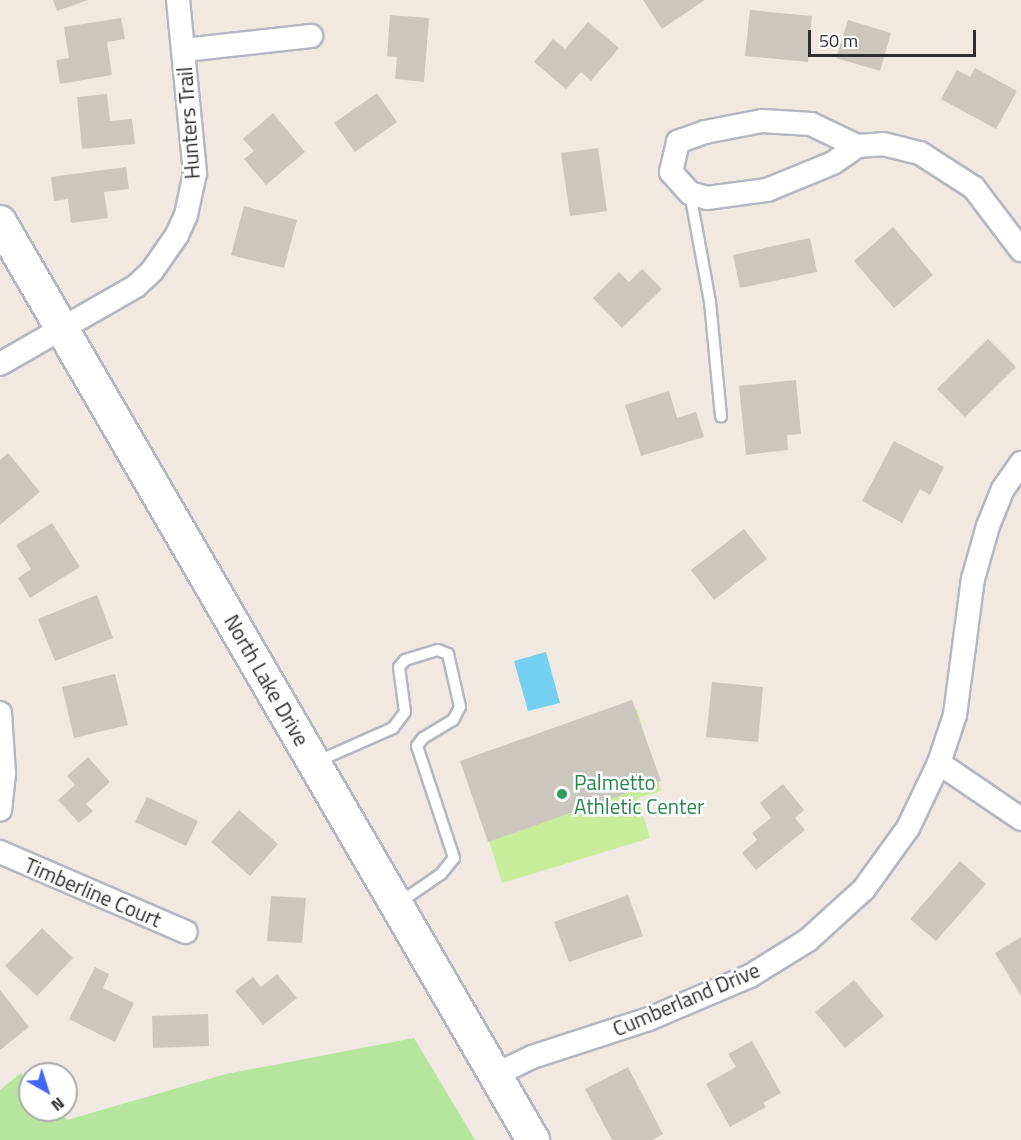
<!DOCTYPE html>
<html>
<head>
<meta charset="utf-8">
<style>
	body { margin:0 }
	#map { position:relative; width:1021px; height:1140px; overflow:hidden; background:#efe9e1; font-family:"Titillium Web",sans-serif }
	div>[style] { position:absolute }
	.green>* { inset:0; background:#b6e59e }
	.pitch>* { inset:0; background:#c9ec9a }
	.water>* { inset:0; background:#75cff0 }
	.building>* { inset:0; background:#cbc7bf }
	.roads { filter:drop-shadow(2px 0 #b4b7c1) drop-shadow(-2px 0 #b4b7c1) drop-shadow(0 2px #b4b7c1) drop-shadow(0 -2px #b4b7c1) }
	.service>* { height:10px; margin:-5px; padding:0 5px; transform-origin:5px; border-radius:5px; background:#fff }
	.minor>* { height:22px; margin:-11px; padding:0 11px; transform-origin:11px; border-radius:11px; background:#fff }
	.secondary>* { height:32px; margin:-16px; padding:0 16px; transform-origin:16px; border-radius:16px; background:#fff }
	.dots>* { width:16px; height:16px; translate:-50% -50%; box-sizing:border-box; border:3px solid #fff; border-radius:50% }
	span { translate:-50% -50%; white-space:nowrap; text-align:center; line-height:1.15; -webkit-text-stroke:5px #fff; paint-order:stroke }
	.street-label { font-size:21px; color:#2e2e2e }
	.leisure-label { font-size:21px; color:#27864d }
	.left { translate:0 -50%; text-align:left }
	.north { position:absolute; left:18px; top:1062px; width:60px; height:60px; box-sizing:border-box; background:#fff; border:2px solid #ababab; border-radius:50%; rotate:141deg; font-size:16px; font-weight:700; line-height:24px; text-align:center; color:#2e2e2e }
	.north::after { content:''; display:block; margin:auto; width:21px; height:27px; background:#4264fb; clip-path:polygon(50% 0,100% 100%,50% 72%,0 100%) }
	.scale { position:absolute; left:808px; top:30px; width:168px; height:27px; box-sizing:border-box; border:3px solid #2e2e2e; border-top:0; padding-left:8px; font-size:18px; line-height:21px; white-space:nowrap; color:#2e2e2e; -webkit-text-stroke:4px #fff; paint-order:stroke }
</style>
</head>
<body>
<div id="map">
	<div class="green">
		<i style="clip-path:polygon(414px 1038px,475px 1140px,0 1140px,0 1090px,21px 1073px,30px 1082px,30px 1110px,58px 1110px,67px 1120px,226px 1074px)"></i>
	</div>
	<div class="pitch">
		<i style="clip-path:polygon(637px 709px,661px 791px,638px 798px,650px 838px,502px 883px,465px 762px)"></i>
	</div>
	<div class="water">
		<i style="clip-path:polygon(546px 652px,560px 703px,528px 711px,514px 661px)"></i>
	</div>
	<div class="building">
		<i style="clip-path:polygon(53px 0,88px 0,57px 11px)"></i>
		<i style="clip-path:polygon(643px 0,705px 0,662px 29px)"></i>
		<i style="clip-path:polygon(750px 10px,812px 16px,808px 62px,745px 56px)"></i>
		<i style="clip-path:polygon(390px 15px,429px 18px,424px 82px,395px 79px,397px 57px,387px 56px)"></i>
		<i style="clip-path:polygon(121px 18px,125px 39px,107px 42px,112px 75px,60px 84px,56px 60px,69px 58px,64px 27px)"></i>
		<i style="clip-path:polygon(848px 20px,891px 33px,880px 71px,836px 58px)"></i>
		<i style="clip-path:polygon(588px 22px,619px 48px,591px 81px,581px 72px,566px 89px,534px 62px,553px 39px,565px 49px)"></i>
		<i style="clip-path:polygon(975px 68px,1017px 91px,996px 129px,941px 99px,957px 70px,970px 77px)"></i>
		<i style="clip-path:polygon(377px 93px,397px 122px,355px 152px,334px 123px)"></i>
		<i style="clip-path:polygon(107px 94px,110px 121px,132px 119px,135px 144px,82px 149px,77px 97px)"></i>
		<i style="clip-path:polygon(273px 113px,305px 152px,266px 185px,244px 159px,254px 151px,243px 139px)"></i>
		<i style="clip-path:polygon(598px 148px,607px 211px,570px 216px,561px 153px)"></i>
		<i style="clip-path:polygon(126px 167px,129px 189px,104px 192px,108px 218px,71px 223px,68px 199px,54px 201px,51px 177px)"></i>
		<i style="clip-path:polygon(244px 206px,297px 220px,284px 268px,231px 255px)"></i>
		<i style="clip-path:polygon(893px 227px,933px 275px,894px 308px,854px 261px)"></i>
		<i style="clip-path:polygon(810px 238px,817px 272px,740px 288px,733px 255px)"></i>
		<i style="clip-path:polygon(642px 269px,662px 289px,622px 328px,593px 298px,619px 272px,629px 282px)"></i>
		<i style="clip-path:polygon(988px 339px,1016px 367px,965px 417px,937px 389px)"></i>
		<i style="clip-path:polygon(796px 380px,801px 434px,787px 435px,788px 450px,746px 455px,739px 386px)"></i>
		<i style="clip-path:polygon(669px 391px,677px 418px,696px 412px,704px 437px,641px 456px,625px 405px)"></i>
		<i style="clip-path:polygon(894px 441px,944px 467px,930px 495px,920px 489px,902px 523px,862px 501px)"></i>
		<i style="clip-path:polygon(8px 453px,40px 492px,0 525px,0 460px)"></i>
		<i style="clip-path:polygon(52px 523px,80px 567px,30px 598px,18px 578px,31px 569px,16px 545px)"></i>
		<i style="clip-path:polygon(744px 529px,767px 559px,714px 600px,691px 570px)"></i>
		<i style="clip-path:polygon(97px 595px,113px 638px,55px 661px,38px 619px)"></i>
		<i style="clip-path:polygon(115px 674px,128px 725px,74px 738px,62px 687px)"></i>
		<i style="clip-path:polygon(712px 682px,763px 687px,758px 742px,706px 737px)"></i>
		<i style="clip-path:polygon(632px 700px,661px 781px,488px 842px,460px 761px)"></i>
		<i style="clip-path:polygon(88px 757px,110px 782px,86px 804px,93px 811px,79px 823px,58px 800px,75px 785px,67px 776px)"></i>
		<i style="clip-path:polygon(783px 784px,804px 810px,795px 818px,805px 830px,756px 870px,742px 853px,757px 840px,752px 833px,771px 818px,760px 803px)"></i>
		<i style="clip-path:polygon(147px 797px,198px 821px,186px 846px,135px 822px)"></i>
		<i style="clip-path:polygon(239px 810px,278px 844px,250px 876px,211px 842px)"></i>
		<i style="clip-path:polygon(960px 861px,986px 884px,936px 941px,910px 919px)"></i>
		<i style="clip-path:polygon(628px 895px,643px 936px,569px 962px,554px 922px)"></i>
		<i style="clip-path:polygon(271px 896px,306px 898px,302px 943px,267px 941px)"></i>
		<i style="clip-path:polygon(42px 928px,73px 958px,37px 996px,5px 966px)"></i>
		<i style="clip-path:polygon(1021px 937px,1021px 996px,995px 953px)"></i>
		<i style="clip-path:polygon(95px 967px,109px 974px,103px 988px,134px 1003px,115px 1042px,69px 1019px)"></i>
		<i style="clip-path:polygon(277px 974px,297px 998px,263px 1025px,235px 991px,253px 977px,261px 987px)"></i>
		<i style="clip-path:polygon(854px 980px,884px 1016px,845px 1048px,815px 1012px)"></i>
		<i style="clip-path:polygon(0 990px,29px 1027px,0 1050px)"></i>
		<i style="clip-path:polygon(208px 1014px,209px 1046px,153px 1048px,152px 1016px)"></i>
		<i style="clip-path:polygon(752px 1041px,781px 1093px,763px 1103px,766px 1107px,730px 1127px,706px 1084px,736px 1067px,728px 1054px)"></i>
		<i style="clip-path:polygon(628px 1067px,663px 1134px,652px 1140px,612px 1140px,585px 1089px)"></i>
	</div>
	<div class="roads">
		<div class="service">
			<i style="left:690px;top:193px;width:111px;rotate:79.6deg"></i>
			<i style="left:710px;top:302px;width:115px;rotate:84.5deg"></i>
			<i style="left:316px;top:762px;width:84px;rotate:-23.8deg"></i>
			<i style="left:393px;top:728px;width:20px;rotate:-53deg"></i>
			<i style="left:405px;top:712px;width:45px;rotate:-97.6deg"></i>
			<i style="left:399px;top:667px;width:9px;rotate:-49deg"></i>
			<i style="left:405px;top:660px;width:34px;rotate:-17deg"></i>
			<i style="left:438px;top:650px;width:11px;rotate:22deg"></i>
			<i style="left:448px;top:654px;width:54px;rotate:77.2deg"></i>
			<i style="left:460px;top:707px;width:15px;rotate:118deg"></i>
			<i style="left:453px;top:720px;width:35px;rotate:149deg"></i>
			<i style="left:423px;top:738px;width:10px;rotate:127deg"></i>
			<i style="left:417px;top:746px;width:118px;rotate:71.7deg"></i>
			<i style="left:454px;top:858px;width:21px;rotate:129deg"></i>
			<i style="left:441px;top:874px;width:51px;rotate:145.4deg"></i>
		</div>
		<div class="minor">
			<i style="left:184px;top:50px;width:128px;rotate:-6.3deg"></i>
			<i style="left:857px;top:146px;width:51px;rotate:-154.4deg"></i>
			<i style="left:811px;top:124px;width:49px;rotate:-176.5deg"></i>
			<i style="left:762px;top:121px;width:58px;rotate:169.1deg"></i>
			<i style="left:705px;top:132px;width:29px;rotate:160deg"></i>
			<i style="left:678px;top:142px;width:31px;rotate:103deg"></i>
			<i style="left:671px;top:172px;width:28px;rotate:48deg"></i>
			<i style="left:690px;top:193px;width:18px;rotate:16deg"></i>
			<i style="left:707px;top:198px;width:61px;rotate:-7.6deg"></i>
			<i style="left:767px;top:190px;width:71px;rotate:-22.2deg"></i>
			<i style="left:833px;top:163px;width:29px;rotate:-35deg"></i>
			<i style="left:857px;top:146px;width:26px;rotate:-4deg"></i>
			<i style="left:883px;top:144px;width:38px;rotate:14deg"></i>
			<i style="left:920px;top:153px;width:64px;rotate:32.9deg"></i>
			<i style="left:974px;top:188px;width:78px;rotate:52.8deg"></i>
			<i style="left:0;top:364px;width:157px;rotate:-29.8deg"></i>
			<i style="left:136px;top:286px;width:22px;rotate:-43deg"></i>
			<i style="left:152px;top:271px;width:44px;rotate:-55.2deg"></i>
			<i style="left:177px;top:235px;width:22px;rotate:-66deg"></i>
			<i style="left:186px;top:215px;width:43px;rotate:-77.9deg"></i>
			<i style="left:195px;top:173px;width:174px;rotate:-95.6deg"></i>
			<i style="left:0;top:713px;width:60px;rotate:86.2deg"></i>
			<i style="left:4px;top:773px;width:37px;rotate:96deg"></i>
			<i style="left:939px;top:763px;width:99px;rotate:34.3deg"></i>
			<i style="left:0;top:852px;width:202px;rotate:23.3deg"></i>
			<i style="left:495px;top:1075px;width:41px;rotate:-25.9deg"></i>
			<i style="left:532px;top:1057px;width:123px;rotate:-18deg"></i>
			<i style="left:649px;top:1019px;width:110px;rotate:-23.1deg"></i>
			<i style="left:750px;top:976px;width:68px;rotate:-31.8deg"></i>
			<i style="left:808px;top:940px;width:76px;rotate:-42.3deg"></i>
			<i style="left:864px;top:889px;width:75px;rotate:-54.2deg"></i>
			<i style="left:908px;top:828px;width:72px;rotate:-64.5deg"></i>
			<i style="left:939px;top:763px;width:51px;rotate:-71.6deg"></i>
			<i style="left:955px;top:715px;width:137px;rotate:-82.5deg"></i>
			<i style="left:973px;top:579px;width:55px;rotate:-74.2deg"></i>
			<i style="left:988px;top:526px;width:40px;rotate:-68deg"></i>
			<i style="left:1003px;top:489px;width:32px;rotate:-55deg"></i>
		</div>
		<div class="secondary">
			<i style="left:0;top:222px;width:1062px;rotate:59.86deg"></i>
		</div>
	</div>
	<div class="dots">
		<i style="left:562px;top:794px;background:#2e9e5b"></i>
	</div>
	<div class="street-label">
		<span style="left:188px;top:123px;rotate:-94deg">Hunters Trail</span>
		<span style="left:267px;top:680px;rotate:60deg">North Lake Drive</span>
		<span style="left:93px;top:892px;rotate:23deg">Timberline Court</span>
		<span style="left:686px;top:999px;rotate:-23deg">Cumberland Drive</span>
	</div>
	<div class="leisure-label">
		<span class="left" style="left:574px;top:794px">Palmetto<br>Athletic Center</span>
	</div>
	<div class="north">N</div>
	<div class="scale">50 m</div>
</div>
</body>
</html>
